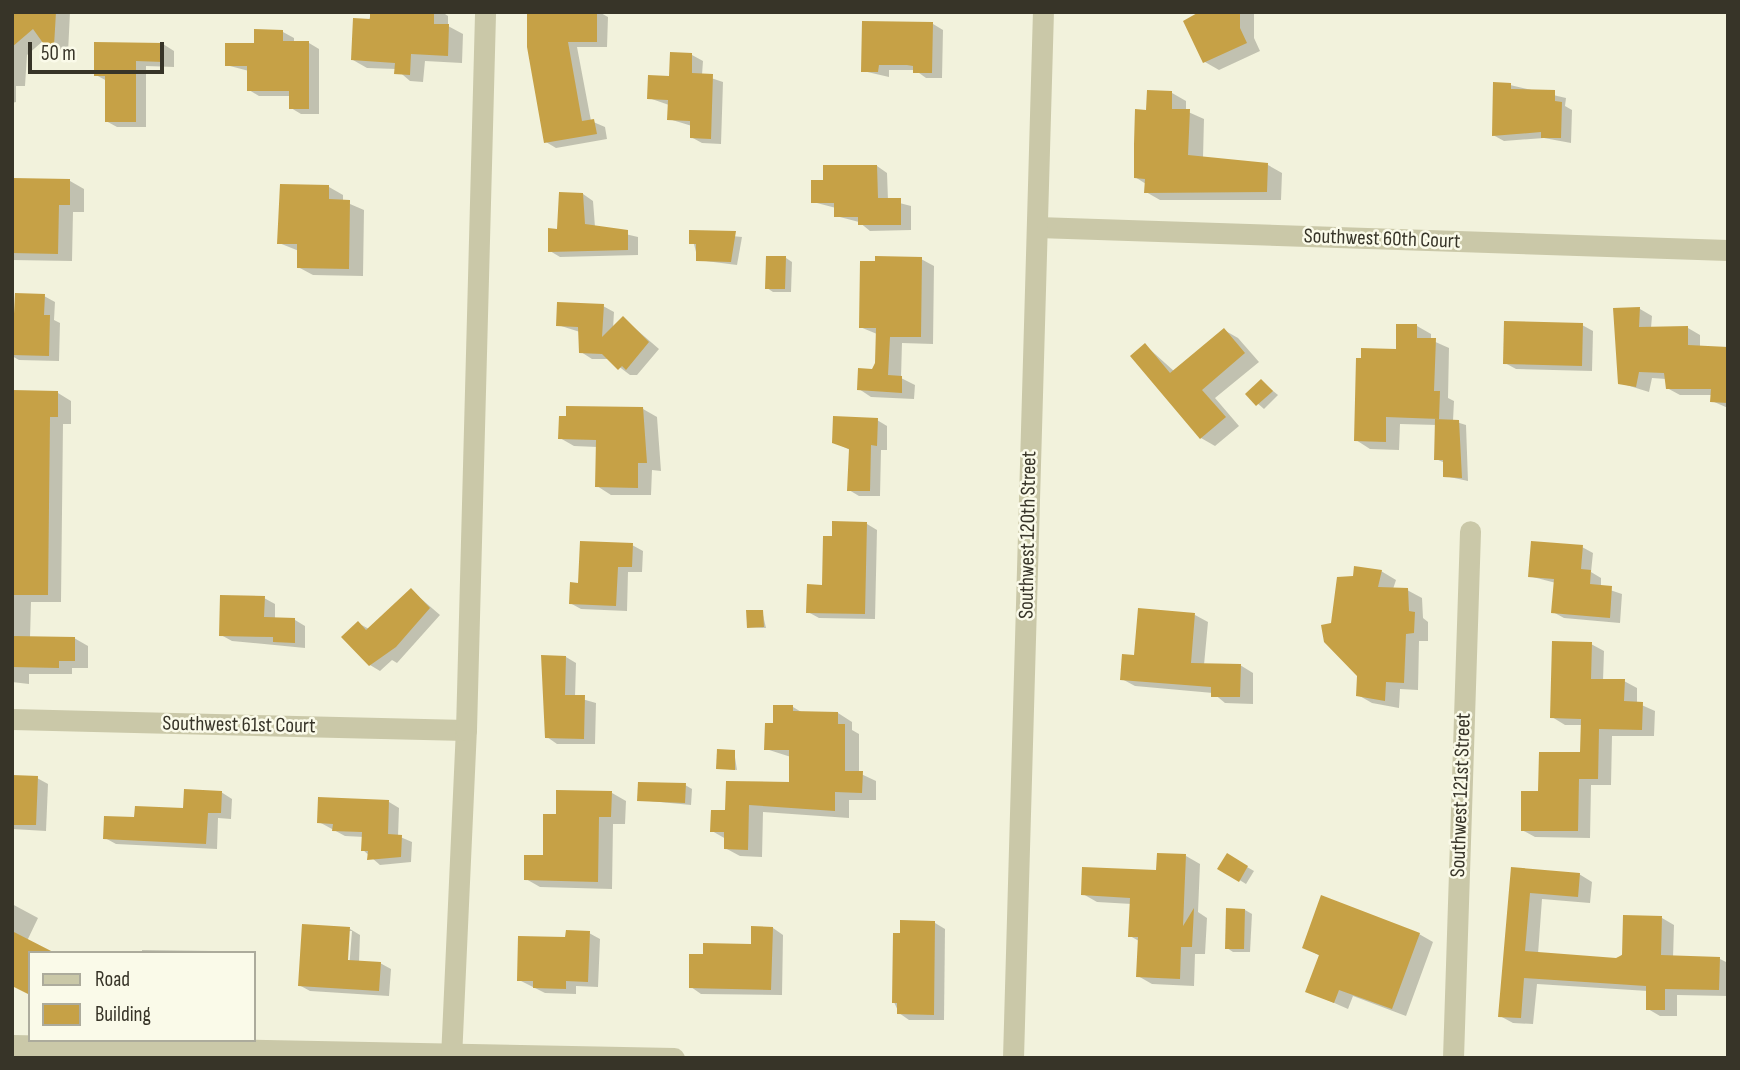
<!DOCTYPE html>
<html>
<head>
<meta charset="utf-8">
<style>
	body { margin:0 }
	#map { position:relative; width:1740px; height:1070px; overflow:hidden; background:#f2f2dc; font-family:"Sofia Sans Condensed",sans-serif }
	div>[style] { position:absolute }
	.shadow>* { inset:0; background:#0003 }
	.building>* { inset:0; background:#c6a146 }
	.minor>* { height:21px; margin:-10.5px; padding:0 10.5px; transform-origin:10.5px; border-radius:10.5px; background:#cac8a8 }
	span { translate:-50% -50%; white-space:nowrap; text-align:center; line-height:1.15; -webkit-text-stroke:5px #fafae9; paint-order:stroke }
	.street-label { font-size:21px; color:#373428 }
	.frame { position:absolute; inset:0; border:14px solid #373428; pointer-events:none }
	.legend { position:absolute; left:28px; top:951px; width:228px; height:91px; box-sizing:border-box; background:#fafae9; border:2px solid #acab9c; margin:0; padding:9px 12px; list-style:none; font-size:21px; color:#373428 }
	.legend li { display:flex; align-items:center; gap:14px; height:35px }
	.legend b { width:35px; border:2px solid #acab9c }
	.scale { position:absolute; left:28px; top:42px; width:136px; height:32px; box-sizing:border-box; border:4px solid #373428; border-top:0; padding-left:9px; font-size:21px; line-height:24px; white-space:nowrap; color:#373428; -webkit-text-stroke:5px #fafae9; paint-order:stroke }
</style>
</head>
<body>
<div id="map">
	<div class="shadow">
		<i style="clip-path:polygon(12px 12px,70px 12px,68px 53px,43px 41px,27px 55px,25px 86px,16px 86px,16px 102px,12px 103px)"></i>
		<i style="clip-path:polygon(372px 12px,442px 12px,448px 16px,448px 26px,463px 34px,462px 63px,425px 61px,423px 82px,410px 81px,396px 69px,367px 68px,353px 60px)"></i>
		<i style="clip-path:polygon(529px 12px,599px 12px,608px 17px,607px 47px,577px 47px,591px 121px,605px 127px,607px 139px,556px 148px,546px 142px)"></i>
		<i style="clip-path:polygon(1203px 12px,1254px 12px,1254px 38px,1260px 51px,1219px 70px,1205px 62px)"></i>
		<i style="clip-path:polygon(933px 24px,943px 30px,942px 78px,926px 78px,915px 70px,889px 70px,889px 77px,863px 71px)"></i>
		<i style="clip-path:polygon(283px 32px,294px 38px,294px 43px,309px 43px,319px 49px,319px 114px,301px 114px,291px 108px,291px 96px,259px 96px,249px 90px,249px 71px,226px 65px)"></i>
		<i style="clip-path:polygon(163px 44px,174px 51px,174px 67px,146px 66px,146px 127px,117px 127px,106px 121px,107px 81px,96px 75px)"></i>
		<i style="clip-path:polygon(692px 55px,703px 61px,702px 75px,723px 82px,721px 144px,702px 143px,691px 137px,692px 126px,669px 119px,669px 105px,649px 98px)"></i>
		<i style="clip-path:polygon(1510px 85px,1566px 98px,1565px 106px,1572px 110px,1571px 143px,1544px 138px,1504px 141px,1493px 135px)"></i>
		<i style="clip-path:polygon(1172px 93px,1186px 101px,1186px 111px,1204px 119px,1203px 158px,1268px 165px,1282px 173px,1281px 200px,1160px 200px,1146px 192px,1146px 184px,1135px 177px,1148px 111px)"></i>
		<i style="clip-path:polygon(1728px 139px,1728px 181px,1726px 180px)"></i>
		<i style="clip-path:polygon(877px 166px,887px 173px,888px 200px,911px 206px,911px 230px,870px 231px,859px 222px,836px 216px,836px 208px,813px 202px,824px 181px)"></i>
		<i style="clip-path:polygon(12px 180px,70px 181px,84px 189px,84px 212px,73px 212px,72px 261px,12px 260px)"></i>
		<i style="clip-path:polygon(329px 187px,343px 195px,343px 201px,364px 210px,363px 276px,313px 275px,298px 267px,299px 251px,279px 243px)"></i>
		<i style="clip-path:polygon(583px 194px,593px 201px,595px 227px,638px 237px,638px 255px,560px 257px,550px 251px)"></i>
		<i style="clip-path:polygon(691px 232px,742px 237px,737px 265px,698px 260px)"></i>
		<i style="clip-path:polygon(786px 258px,792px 262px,791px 292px,773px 292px,767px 288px)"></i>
		<i style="clip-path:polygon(921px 259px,934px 266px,933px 344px,902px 343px,901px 378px,915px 385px,914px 399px,871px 397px,859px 389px,877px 363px,877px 334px,860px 327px)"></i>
		<i style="clip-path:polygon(44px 296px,55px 302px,54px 320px,60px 323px,59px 361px,19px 360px,12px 356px,12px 337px)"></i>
		<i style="clip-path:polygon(603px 306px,614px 312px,613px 329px,623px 318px,659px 349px,637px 375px,630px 375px,609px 359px,592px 359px,581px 352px,580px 332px,558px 325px)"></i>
		<i style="clip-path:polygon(1640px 309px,1652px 316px,1651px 328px,1688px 328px,1700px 335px,1700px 347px,1728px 349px,1728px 408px,1712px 401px,1713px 395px,1680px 395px,1667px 388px,1666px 379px,1652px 378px,1649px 392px,1620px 383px,1614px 310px)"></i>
		<i style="clip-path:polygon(1582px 325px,1593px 331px,1592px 371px,1516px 369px,1505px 363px)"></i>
		<i style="clip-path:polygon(1417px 326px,1431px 334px,1431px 340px,1449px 348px,1448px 398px,1454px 401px,1453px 421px,1466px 425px,1468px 481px,1445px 476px,1445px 463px,1436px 459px,1437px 425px,1400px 424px,1399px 450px,1370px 449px,1356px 440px,1398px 350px)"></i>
		<i style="clip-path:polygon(1224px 330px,1238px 338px,1259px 362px,1215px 398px,1239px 426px,1215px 446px,1201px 438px,1145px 345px,1175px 372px)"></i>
		<i style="clip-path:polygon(1261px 381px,1278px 395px,1264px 409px,1247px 394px)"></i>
		<i style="clip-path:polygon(12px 392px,58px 393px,71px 401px,71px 424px,63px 424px,61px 602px,31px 602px,30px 638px,74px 638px,88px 646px,88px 668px,72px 668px,72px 674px,29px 674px,29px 684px,12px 682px)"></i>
		<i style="clip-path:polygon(643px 409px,657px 417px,661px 471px,652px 470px,651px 495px,611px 495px,597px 486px,597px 447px,574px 446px,560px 438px)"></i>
		<i style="clip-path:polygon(877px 420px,887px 426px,887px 450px,881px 450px,880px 496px,859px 496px,849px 490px,850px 450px,834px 442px)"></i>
		<i style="clip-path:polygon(867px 524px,877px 530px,875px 619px,819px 618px,808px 612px,824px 586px,834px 538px)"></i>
		<i style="clip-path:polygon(632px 545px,643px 551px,642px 572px,628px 572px,627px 611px,581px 609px,570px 603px,580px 584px)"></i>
		<i style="clip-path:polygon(1582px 547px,1593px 553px,1591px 572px,1601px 578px,1601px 587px,1622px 594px,1620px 623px,1564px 618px,1553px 612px,1556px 583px,1529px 576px)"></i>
		<i style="clip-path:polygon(1381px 571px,1396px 580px,1393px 589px,1407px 590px,1422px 598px,1423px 618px,1428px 622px,1428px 641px,1419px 641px,1418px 690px,1400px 689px,1399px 708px,1372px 703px,1358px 695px,1359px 675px,1333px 625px)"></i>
		<i style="clip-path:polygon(411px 590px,440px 615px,397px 663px,392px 660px,380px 671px,370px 665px,358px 623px,369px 629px)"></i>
		<i style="clip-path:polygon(264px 598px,275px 604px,275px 619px,295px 620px,305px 626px,305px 648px,232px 641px,221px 635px)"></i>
		<i style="clip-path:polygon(762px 611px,766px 628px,749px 627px)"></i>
		<i style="clip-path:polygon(1195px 615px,1208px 622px,1204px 665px,1240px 665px,1253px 673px,1253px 704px,1225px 703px,1213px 693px,1135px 686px,1122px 679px,1135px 656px)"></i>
		<i style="clip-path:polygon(1591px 644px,1604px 651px,1603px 681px,1624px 681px,1637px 688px,1637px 703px,1655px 711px,1654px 736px,1612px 736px,1611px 785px,1591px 785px,1590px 838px,1535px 837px,1522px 830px,1540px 793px,1582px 754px,1583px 725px,1565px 725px,1552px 717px)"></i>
		<i style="clip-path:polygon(566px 657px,576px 663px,575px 697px,596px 703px,595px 744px,557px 744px,547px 737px)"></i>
		<i style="clip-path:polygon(793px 707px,803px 713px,838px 713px,852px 722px,852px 730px,859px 734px,859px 773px,876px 781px,876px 800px,849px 800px,849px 818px,763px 812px,762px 857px,740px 856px,725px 848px,726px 839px,712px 831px,727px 812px,791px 784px,791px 757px,766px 749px,775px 724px)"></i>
		<i style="clip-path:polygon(734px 751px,737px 770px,718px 768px)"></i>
		<i style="clip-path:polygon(12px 777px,37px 778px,48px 784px,46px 831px,12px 829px)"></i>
		<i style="clip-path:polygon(685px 785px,692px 789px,691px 805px,639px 800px)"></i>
		<i style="clip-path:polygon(221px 792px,232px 799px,231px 819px,218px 818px,217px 849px,116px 844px,105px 838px,136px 819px,185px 810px)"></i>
		<i style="clip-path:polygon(612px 793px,626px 801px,625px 824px,613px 824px,612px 889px,540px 887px,526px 879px,544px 857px,557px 816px)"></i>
		<i style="clip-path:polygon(389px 802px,399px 808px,398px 836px,412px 842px,411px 862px,380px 865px,363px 850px,364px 837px,345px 836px,319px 822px)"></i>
		<i style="clip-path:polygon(1186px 856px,1200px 864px,1198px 912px,1207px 918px,1205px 954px,1195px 954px,1194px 986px,1152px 984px,1138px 976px,1139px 941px,1130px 936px,1132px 904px,1097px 902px,1083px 894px,1158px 872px)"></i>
		<i style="clip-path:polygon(1228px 856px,1254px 871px,1246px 884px,1220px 868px)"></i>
		<i style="clip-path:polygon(1512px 869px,1579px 874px,1592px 882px,1590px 903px,1542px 899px,1538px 954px,1616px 960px,1662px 918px,1674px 925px,1673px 958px,1720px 959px,1728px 963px,1728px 996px,1677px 995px,1677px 1016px,1660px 1016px,1648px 1009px,1648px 991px,1537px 984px,1533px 1024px,1513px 1023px,1500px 1016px)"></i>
		<i style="clip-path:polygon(12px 904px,38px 918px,27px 941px,30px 953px,12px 985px)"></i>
		<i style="clip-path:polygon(1245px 910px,1252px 914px,1250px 952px,1233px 952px,1227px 948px)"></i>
		<i style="clip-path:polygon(935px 923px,945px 929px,944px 1020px,909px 1020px,899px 1013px,894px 1002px)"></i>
		<i style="clip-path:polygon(773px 928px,783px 935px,782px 995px,701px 994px,691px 987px,705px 956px,752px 945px)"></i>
		<i style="clip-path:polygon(evenodd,350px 929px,360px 935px,359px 962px,380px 963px,391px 969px,389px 996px,310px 991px,299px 985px,350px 929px,348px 931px,352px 931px,349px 969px,346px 968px,348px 931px)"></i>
		<i style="clip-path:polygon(589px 933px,600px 939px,598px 987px,576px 986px,576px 994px,545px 993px,519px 980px,567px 939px)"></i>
		<i style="clip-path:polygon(1419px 934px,1433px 942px,1406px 1016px,1353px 996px,1348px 1009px,1307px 991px,1320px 956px,1304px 947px)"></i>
		<i style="clip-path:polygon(142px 950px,214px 951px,217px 953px,142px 953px)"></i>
	</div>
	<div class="building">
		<i style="clip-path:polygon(12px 12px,56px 12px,54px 46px,43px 43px,33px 29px,12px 47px)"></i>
		<i style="clip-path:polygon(370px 12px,434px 12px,434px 24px,449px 24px,448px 56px,411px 54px,410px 75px,394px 74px,395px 63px,351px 60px,353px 18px,370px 19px)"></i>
		<i style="clip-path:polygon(527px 12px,597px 12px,597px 42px,568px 42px,582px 121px,594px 119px,597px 134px,544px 143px,527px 47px)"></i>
		<i style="clip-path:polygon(1199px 12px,1240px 12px,1240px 28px,1247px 43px,1203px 63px,1183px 21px)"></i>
		<i style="clip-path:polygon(862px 21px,933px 22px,932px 73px,913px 73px,913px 66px,907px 65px,879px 65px,878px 72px,861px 72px)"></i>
		<i style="clip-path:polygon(254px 29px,283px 30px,283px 41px,309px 41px,309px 109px,289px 109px,289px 91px,247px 91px,247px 66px,225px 66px,225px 43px,254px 43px)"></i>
		<i style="clip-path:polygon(94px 42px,164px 43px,164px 62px,136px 61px,136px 122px,105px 122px,105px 76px,94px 76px)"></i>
		<i style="clip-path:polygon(670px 52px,692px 53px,692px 73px,713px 74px,711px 139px,690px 138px,690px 121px,667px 120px,668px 100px,647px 99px,648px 75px,669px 76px)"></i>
		<i style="clip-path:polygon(1493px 82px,1511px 83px,1511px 89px,1555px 90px,1555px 101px,1562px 102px,1561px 138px,1541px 138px,1541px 132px,1492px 136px)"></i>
		<i style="clip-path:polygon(1147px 90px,1172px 91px,1172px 109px,1190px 109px,1188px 155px,1268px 163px,1267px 192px,1144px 193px,1145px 179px,1134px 178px,1134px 144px,1135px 109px,1146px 110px)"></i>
		<i style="clip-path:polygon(823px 165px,877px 165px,878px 198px,901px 198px,901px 225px,858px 225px,858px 217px,834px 217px,834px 203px,811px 203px,811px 180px,823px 180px)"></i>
		<i style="clip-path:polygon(12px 178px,70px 179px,70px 205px,59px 205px,58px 254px,12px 253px)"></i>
		<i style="clip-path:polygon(280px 184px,329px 185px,329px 199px,350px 200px,349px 269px,297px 268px,297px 244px,277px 244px)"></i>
		<i style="clip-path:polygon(559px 192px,583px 193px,585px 224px,628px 230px,628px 250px,548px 252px,548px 228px,557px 229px)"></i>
		<i style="clip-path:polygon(689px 230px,736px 231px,731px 262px,696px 261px,696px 244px,689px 244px)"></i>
		<i style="clip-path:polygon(766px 256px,786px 256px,785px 289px,765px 289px)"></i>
		<i style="clip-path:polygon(875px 256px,922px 257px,921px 337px,890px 337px,888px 375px,902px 376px,902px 393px,857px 390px,858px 368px,872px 369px,875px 363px,876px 328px,859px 328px,860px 261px,875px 261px)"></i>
		<i style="clip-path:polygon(15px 293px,45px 294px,44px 315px,50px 315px,49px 356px,12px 355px)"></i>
		<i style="clip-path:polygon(557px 302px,604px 304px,602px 337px,623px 316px,649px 342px,626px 370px,622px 366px,618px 370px,602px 354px,579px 353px,578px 327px,556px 326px)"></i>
		<i style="clip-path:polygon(1640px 307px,1639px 327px,1688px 326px,1688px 345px,1728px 347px,1728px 403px,1710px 402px,1711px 389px,1666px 389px,1664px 373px,1639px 372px,1636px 387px,1618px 384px,1613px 308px)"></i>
		<i style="clip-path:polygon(1504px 321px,1583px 323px,1582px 366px,1503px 364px)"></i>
		<i style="clip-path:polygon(1396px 324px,1417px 324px,1417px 338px,1436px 338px,1434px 391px,1440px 391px,1439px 419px,1386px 417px,1386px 442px,1354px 441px,1356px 358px,1361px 358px,1361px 348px,1396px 349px)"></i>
		<i style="clip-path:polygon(1224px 328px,1245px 353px,1202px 390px,1226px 417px,1200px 439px,1130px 356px,1145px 343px,1170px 373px)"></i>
		<i style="clip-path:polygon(1261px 379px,1273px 391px,1256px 406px,1245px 394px)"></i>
		<i style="clip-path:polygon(12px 390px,58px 391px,58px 417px,50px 417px,48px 595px,12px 595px)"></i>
		<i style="clip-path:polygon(566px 406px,643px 407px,647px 463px,638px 463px,638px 488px,595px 487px,596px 440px,558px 439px,559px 416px,566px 416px)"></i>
		<i style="clip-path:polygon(833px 416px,878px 418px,877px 446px,871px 445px,870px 491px,847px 491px,849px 449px,832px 443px)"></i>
		<i style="clip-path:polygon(1435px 419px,1459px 420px,1462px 478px,1443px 477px,1443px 460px,1434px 460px)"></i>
		<i style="clip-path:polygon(832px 521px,867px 522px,865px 614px,806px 613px,807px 584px,822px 585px,823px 536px,832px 536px)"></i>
		<i style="clip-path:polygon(580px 541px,633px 543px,632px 567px,618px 567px,616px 606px,569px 604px,570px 582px,578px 583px)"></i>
		<i style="clip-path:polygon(1531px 541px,1583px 545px,1581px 569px,1591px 570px,1590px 584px,1612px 586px,1610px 618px,1551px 613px,1554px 579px,1528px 577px)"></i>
		<i style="clip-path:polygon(1354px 566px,1382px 570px,1378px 587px,1408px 588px,1409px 611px,1415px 612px,1414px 633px,1406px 634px,1404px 683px,1386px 682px,1385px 701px,1356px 696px,1357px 676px,1324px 642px,1321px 625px,1331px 623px,1337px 577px,1353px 576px)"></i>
		<i style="clip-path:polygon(411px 588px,430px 608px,396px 647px,369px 666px,341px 637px,358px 621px,366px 630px)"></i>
		<i style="clip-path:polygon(220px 595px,265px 596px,264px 617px,295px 618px,295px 643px,273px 642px,273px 637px,219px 636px)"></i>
		<i style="clip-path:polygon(1138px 608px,1195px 613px,1191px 663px,1241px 664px,1240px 697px,1211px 697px,1211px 687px,1120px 680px,1122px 654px,1134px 655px)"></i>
		<i style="clip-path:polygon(746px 610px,763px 610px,764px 627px,747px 628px)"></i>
		<i style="clip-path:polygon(12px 636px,75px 637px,75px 661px,59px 661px,59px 668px,12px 667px)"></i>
		<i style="clip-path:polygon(1552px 641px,1592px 642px,1591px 679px,1625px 679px,1624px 701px,1643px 702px,1642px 730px,1599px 729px,1598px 779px,1579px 779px,1578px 831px,1521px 831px,1521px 791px,1538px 791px,1539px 752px,1580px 752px,1581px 719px,1550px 718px)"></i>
		<i style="clip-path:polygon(541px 655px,566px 656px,565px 695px,585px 695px,584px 739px,545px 738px)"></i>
		<i style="clip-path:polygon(773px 705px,793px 705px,793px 711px,838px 712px,838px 724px,845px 724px,845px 771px,863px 771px,862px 793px,835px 792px,835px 811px,749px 805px,748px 850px,724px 849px,724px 832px,710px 832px,711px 810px,725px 810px,726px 781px,789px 782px,789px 750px,764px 750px,765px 723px,773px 723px)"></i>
		<i style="clip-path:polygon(717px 749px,735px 750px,735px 770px,716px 769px)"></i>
		<i style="clip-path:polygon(12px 775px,38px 776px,36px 825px,12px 825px)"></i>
		<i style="clip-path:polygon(638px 782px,686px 783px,685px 803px,637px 801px)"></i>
		<i style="clip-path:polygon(184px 789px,222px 791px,221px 813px,208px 813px,206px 844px,103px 839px,104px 816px,134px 817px,135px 806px,183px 808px)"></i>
		<i style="clip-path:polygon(556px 790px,612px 791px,611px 817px,599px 817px,598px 882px,524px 880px,524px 855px,543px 855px,543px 814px,556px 814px)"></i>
		<i style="clip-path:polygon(318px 797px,389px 800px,388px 834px,402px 835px,401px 857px,367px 860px,368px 851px,361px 851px,362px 832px,332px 831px,333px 824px,317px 823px)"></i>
		<i style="clip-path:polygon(1157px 853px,1186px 854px,1183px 926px,1194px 908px,1192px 947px,1181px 947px,1180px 979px,1136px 977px,1138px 937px,1128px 937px,1130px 898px,1081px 895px,1082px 867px,1156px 870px)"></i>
		<i style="clip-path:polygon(1227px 853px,1248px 866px,1239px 882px,1217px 869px)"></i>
		<i style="clip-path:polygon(1511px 867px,1580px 873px,1578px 897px,1530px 893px,1525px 951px,1616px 958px,1622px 955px,1623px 915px,1662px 916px,1661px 955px,1720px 957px,1719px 990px,1665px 989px,1665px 1010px,1646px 1010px,1646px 986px,1524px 978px,1521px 1018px,1498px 1017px)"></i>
		<i style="clip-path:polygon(1321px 895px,1420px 933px,1392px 1009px,1339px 990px,1334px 1003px,1305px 992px,1319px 955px,1302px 948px)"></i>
		<i style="clip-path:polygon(1226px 908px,1245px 909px,1244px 949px,1225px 949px)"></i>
		<i style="clip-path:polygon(900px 920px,935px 921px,934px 1015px,897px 1014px,897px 1003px,892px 1003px,893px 933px,900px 933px)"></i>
		<i style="clip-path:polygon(302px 924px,350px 927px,348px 960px,381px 962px,379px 991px,298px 986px)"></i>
		<i style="clip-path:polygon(751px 926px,773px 927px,771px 990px,689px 988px,689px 954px,703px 954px,703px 943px,751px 944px)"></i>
		<i style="clip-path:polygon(566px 930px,590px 931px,588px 982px,566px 981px,566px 989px,533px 988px,533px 981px,517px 981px,518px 936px,565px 937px)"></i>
		<i style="clip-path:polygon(12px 931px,55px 953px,30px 953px,30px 995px,12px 986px)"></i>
	</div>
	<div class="minor">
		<i style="left:1037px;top:227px;width:691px;rotate:1.91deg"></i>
		<i style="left:12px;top:719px;width:454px;rotate:1.4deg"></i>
		<i style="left:12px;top:1045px;width:662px;rotate:1.12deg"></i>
		<i style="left:451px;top:1058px;width:328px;rotate:-87.4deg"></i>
		<i style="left:466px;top:730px;width:718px;rotate:-88.48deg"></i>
		<i style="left:1013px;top:1058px;width:1046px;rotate:-88.36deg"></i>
		<i style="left:1453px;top:1058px;width:527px;rotate:-88.15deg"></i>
	</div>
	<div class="street-label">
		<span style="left:1382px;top:239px;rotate:2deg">Southwest 60th Court</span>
		<span style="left:1028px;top:535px;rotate:-89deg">Southwest 120th Street</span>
		<span style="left:239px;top:725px;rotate:1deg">Southwest 61st Court</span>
		<span style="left:1461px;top:795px;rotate:-88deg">Southwest 121st Street</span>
	</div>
	<div class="frame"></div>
	<ul class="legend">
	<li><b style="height:9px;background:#cac8a8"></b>Road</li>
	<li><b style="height:19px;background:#c6a146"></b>Building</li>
	</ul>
	<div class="scale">50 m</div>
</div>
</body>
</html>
